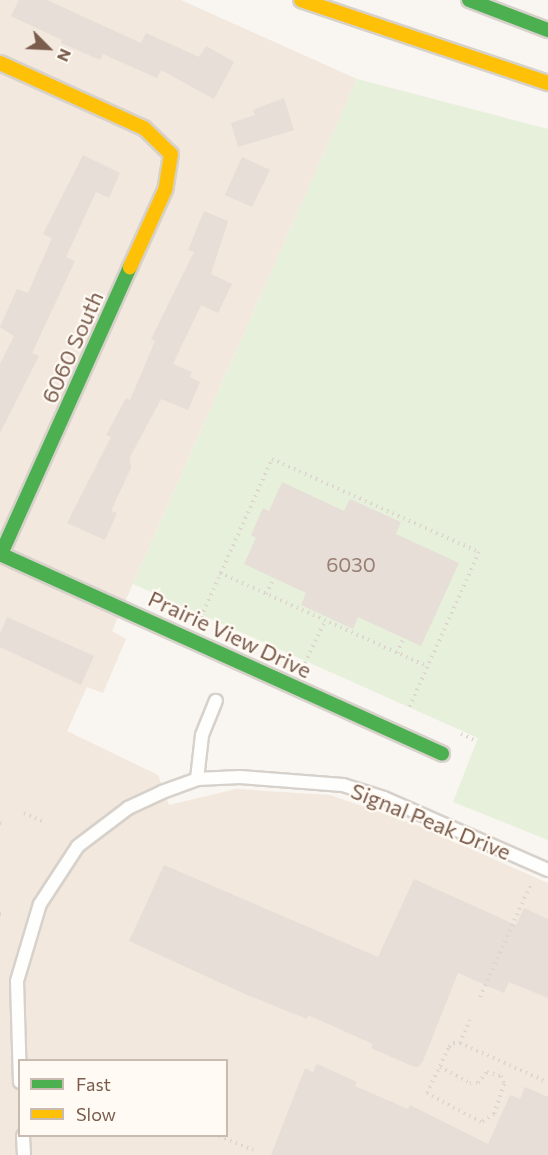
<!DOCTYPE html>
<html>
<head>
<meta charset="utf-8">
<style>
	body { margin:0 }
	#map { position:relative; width:548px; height:1155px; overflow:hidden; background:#f9f5f0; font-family:Commissioner,sans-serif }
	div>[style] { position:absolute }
	.residential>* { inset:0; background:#f2e8de }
	.green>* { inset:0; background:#e7f0db }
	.building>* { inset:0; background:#e6ded7 }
	.path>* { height:4px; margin-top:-2px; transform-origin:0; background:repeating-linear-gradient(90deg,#dcd5d0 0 1.5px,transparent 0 6px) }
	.roads { filter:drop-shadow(2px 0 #d7d1cb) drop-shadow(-2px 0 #d7d1cb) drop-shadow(0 2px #d7d1cb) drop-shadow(0 -2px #d7d1cb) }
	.lane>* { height:12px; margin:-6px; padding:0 6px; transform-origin:6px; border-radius:6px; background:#fefefd }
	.fast>* { height:14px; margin:-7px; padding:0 7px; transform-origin:7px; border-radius:7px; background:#4caf50 }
	.slow>* { height:14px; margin:-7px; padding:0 7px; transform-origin:7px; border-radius:7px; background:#ffc107 }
	span { translate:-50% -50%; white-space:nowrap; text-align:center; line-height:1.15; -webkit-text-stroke:4.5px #fffaf3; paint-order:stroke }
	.number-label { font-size:20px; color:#977e72 }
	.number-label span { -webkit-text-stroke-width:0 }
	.street-label { font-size:22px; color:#7a5c4d }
	.legend { position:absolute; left:18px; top:1059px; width:210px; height:78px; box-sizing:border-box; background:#fffaf3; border:2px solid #cabbb1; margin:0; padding:8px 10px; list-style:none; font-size:18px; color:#7a5c4d }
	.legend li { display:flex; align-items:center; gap:12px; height:30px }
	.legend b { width:30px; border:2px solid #cabbb1 }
	.north { position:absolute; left:18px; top:18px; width:60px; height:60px; -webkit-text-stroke:4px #fffaf3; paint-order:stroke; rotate:114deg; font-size:16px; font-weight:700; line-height:24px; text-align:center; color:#7a5c4d }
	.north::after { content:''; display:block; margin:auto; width:21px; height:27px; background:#7a5c4d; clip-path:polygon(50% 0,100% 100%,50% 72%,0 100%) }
</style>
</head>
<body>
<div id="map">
	<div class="residential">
		<i style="clip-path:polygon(evenodd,0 0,181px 0,357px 79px,112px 631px,126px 639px,103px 693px,87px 687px,67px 731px,158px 775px,169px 805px,236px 789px,330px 795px,414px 824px,548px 883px,548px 1155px,0 1155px,0 0,20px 1060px,226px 1060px,226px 1136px,20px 1136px,20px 1060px)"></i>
	</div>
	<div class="green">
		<i style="clip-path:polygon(357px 79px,548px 129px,548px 840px,453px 802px,478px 738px,133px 584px)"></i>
	</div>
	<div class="building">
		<i style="clip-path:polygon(19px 0,47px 0,141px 43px,146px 33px,199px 57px,206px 46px,234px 62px,214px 99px,161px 70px,157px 78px,103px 54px,100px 60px,61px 43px,62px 40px,11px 16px)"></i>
		<i style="clip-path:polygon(284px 98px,294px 130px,238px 147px,231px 123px,255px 115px,253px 110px)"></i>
		<i style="clip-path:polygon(83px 155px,120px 173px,109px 198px,96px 192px,66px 257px,75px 261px,32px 353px,39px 356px,0 433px,0 364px,14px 336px,0 327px,17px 289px,28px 293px,52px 238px,43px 234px)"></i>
		<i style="clip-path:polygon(242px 157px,270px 170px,252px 207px,225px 195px)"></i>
		<i style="clip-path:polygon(204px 211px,228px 221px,211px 274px,232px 284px,218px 313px,201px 305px,173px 364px,192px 372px,190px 377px,200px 382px,188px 410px,161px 399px,130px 457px,131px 468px,111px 511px,117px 513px,105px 540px,67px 523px,111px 437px,106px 435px,126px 398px,130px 400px,155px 341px,151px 339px,194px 252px,188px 250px)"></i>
		<i style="clip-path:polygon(282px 482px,344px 511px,350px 499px,401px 522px,396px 534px,459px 563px,421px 646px,358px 617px,353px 629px,301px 605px,306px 593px,244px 564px,256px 538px,251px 535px,263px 508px,269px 511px)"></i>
		<i style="clip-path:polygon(7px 617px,94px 656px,81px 685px,0 647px,0 634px)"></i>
		<i style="clip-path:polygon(164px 865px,378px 957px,414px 879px,516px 925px,524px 908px,548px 919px,548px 998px,509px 982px,504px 993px,458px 973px,423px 1061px,418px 1067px,412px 1066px,371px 1048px,373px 1044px,308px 1015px,307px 1019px,245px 994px,129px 941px)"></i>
		<i style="clip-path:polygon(317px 1064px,357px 1082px,355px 1086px,408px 1109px,410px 1105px,488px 1144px,510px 1095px,520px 1099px,525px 1087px,548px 1097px,548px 1155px,271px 1155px,305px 1068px,313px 1072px)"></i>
	</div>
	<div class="path">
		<i style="left:220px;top:573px;width:227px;rotate:24.2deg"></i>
		<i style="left:266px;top:594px;width:16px;rotate:-63deg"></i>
		<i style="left:201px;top:617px;width:173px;rotate:-65.8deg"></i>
		<i style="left:272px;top:459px;width:227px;rotate:24.2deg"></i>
		<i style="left:479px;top:552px;width:173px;rotate:114.2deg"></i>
		<i style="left:397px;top:653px;width:15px;rotate:-67deg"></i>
		<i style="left:305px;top:663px;width:47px;rotate:-64.5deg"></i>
		<i style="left:461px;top:734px;width:14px;rotate:25deg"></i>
		<i style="left:24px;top:813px;width:20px;rotate:24deg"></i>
		<i style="left:0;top:823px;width:2px;rotate:27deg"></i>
		<i style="left:0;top:914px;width:6px"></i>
		<i style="left:480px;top:997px;width:122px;rotate:-65.8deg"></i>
		<i style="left:460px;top:1043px;width:25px;rotate:-67deg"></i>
		<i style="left:440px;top:1067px;width:34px;rotate:28deg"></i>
		<i style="left:470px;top:1083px;width:8px"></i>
		<i style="left:478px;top:1083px;width:14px;rotate:-51deg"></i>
		<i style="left:487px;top:1072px;width:15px;rotate:16deg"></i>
		<i style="left:501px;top:1076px;width:9px;rotate:69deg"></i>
		<i style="left:504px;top:1084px;width:32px;rotate:108deg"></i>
		<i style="left:494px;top:1114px;width:15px;rotate:148deg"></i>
		<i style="left:481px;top:1122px;width:61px;rotate:-151.8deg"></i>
		<i style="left:427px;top:1093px;width:51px;rotate:-64.4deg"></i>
		<i style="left:449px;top:1047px;width:6px;rotate:-45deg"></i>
		<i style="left:453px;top:1043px;width:7px"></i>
		<i style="left:460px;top:1043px;width:95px;rotate:24.1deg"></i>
		<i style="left:219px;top:1136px;width:37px;rotate:22deg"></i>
	</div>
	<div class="roads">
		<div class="lane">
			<i style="left:197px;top:779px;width:44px;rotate:-83.5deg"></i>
			<i style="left:202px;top:735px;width:37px;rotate:-68deg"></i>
			<i style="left:20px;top:1082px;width:101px;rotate:-91.7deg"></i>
			<i style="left:17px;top:981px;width:80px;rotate:-73.4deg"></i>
			<i style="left:40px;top:904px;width:69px;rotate:-56.8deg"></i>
			<i style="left:78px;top:846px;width:63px;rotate:-37.2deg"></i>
			<i style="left:128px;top:808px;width:38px;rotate:-25deg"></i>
			<i style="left:162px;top:792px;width:37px;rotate:-20deg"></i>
			<i style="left:197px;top:779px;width:43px;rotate:-2.7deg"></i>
			<i style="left:240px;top:777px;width:103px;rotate:4.4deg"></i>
			<i style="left:343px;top:785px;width:43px;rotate:17.6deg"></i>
			<i style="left:384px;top:798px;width:179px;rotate:23.7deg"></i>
			<i style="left:23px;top:1136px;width:19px;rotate:87deg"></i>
		</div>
		<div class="fast">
			<i style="left:469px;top:0;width:85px;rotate:20.8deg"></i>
			<i style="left:0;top:554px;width:485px;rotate:24.3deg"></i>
			<i style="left:1px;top:554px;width:315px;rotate:-65.8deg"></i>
		</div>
		<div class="slow">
			<i style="left:301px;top:0;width:261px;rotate:18.6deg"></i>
			<i style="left:0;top:63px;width:158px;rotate:24.3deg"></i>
			<i style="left:144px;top:128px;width:37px;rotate:44deg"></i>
			<i style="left:171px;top:154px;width:36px;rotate:99deg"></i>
			<i style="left:165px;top:190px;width:85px;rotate:114.4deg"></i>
		</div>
	</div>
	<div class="number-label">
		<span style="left:351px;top:564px">6030</span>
	</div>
	<div class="street-label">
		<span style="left:72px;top:347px;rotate:-66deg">6060 South</span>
		<span style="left:230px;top:634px;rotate:25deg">Prairie View Drive</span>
		<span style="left:431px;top:821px;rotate:22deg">Signal Peak Drive</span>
	</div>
	<ul class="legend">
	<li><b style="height:8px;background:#4caf50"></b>Fast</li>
	<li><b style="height:8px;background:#ffc107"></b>Slow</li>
	</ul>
	<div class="north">N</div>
</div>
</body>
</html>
